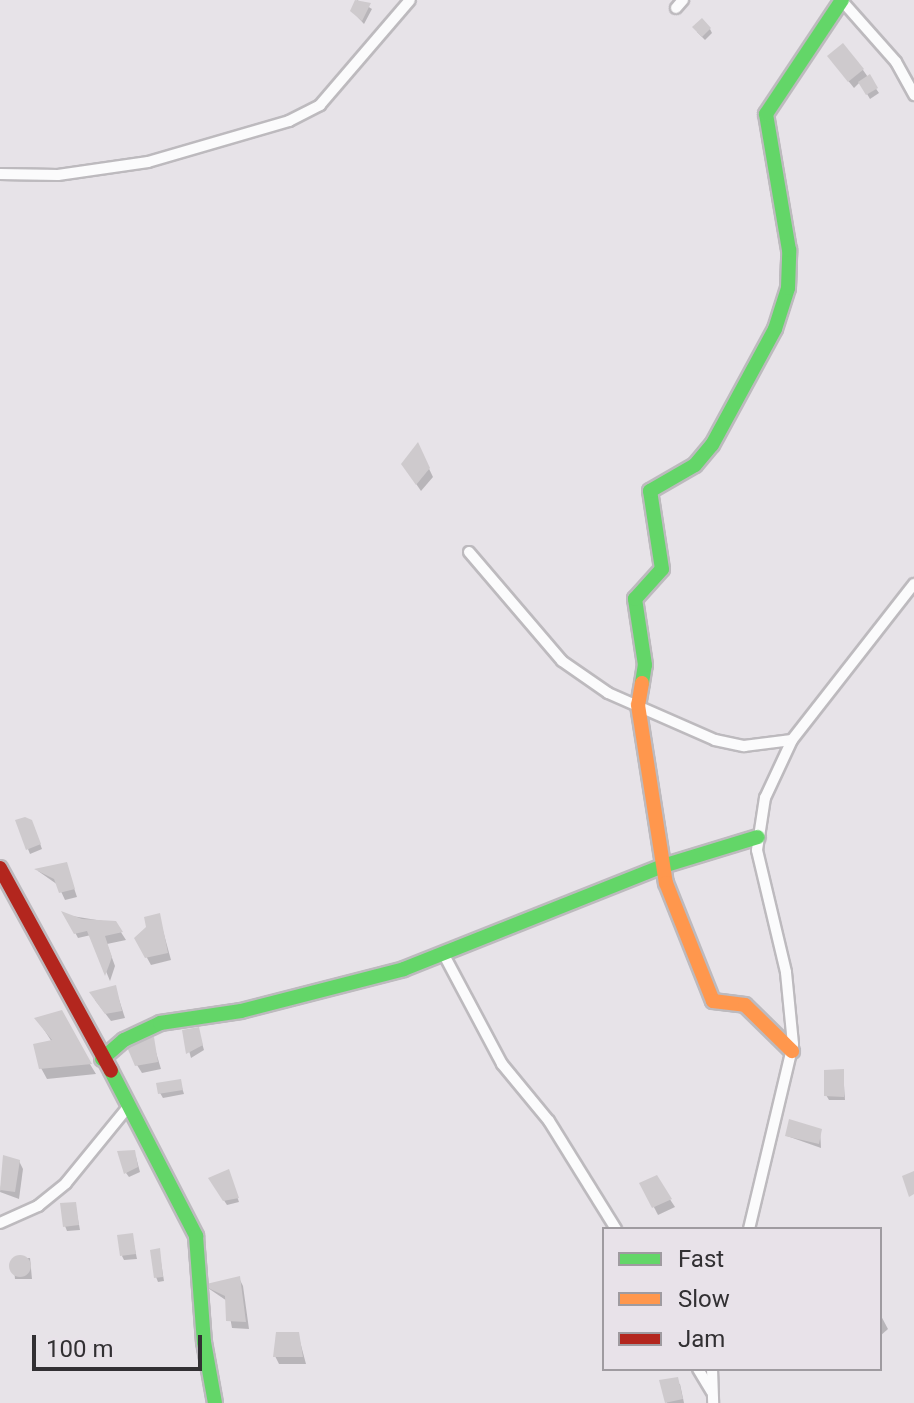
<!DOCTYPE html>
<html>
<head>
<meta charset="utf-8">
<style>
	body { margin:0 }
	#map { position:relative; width:914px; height:1403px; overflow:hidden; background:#e7e3e8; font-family:Roboto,sans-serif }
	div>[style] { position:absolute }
	.shadow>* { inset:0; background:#0003 }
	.building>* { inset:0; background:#cecacd }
	.round { border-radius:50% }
	.roads { filter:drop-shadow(2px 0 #bdbabe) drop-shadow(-2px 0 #bdbabe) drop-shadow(0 2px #bdbabe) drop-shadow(0 -2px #bdbabe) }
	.street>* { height:10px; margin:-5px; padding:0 5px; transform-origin:5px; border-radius:5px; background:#fbfbfc }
	.fast>* { height:14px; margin:-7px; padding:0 7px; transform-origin:7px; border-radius:7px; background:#63d668 }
	.slow>* { height:14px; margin:-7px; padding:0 7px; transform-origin:7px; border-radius:7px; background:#ff974d }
	.jam>* { height:14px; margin:-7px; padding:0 7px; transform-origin:7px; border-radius:7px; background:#b3261e }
	span { translate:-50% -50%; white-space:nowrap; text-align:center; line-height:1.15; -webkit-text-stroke:6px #e8e2e9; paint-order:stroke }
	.legend { position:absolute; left:602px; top:1227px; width:280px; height:144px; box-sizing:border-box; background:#e8e2e9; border:2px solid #9f9ba0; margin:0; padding:10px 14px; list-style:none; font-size:24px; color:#323033 }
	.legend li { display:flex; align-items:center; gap:16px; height:40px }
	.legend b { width:40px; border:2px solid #9f9ba0 }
	.scale { position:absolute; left:32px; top:1335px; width:170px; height:36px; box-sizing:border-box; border:4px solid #323033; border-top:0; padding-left:10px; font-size:24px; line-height:28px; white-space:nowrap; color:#323033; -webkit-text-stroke:6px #e8e2e9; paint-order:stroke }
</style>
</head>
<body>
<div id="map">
	<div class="shadow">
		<i style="clip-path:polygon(357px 0,372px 9px,364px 24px,352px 11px)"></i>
		<i style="clip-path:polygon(710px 29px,712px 33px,705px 40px,697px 32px)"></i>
		<i style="clip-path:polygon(834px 63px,863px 70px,879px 93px,870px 99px,860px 82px,854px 88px)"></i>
		<i style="clip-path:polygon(421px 452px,433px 477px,421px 491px,408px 472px)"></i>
		<i style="clip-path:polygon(34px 827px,42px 849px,30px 854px,28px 849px)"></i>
		<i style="clip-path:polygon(66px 864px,77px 897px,65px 900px,58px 885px,38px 871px)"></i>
		<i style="clip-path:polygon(66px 915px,115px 923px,126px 940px,107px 944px,115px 966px,110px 981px,91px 935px,78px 938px)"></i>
		<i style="clip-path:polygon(159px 916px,171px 960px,151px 965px,136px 938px)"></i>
		<i style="clip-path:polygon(115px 987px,125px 1018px,111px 1021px,95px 1000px)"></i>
		<i style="clip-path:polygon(37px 1019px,65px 1023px,96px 1074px,47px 1079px,41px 1068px,52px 1042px)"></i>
		<i style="clip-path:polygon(198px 1029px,204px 1050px,191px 1058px,184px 1032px)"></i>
		<i style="clip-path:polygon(152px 1039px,161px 1069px,142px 1073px,137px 1065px)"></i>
		<i style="clip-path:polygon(843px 1071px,845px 1100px,829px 1100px,826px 1095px)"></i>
		<i style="clip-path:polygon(180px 1081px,184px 1094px,163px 1098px,160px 1093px)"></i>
		<i style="clip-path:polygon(820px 1130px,821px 1148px,787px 1136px)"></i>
		<i style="clip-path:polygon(136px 1157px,140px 1172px,129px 1177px,126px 1173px)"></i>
		<i style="clip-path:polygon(5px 1158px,19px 1161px,23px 1169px,19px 1199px,0 1192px)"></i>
		<i style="clip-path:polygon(230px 1176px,239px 1202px,227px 1205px,210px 1179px)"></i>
		<i style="clip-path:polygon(656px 1178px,675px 1207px,658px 1215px,642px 1184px)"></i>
		<i style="clip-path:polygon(75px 1204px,80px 1230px,67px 1231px,65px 1226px)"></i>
		<i style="clip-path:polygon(132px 1235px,137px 1259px,124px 1260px,122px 1256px)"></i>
		<i style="clip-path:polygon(159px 1250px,164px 1281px,158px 1282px,156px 1277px)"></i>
		<i style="clip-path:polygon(13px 1258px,30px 1258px,32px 1279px,15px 1279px)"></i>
		<i style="clip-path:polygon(239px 1278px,243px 1286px,249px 1329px,232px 1328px,227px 1301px,205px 1286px)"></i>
		<i style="clip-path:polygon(880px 1314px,888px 1329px,880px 1336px)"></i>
		<i style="clip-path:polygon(298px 1334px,306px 1364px,279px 1364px,275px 1356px)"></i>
		<i style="clip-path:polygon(661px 1382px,680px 1384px,684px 1403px,667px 1403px)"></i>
	</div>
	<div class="building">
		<i style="clip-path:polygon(355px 0,371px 3px,362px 21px,350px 11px)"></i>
		<i style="clip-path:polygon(702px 18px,711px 28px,702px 37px,692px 27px)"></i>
		<i style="clip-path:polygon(843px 43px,864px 69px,848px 82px,827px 56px)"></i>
		<i style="clip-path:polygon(870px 74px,878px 88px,866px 95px,858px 82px)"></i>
		<i style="clip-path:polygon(418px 442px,430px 468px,416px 485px,401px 464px)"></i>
		<i style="clip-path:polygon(25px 817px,32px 820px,41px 844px,26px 850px,15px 820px)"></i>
		<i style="clip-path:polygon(67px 862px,75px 889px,59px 893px,54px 879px,34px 869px)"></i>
		<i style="clip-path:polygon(61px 911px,82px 919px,116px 921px,123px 932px,105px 936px,112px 957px,105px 976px,87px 931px,74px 934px)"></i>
		<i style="clip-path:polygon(160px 913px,168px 953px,145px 958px,134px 938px,146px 927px,144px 917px)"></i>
		<i style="clip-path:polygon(116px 985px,122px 1011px,105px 1014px,89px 992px)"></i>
		<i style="clip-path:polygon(62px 1010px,92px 1064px,39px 1069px,33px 1044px,52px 1040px,34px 1018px)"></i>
		<i style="clip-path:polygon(199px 1027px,203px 1045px,186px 1054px,182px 1030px)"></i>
		<i style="clip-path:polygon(154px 1037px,158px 1062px,135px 1066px,124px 1040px)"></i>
		<i style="clip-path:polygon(844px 1069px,844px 1097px,824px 1096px,824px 1070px)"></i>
		<i style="clip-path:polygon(181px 1079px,183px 1090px,158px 1094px,156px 1083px)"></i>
		<i style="clip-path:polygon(789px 1119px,822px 1129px,819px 1144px,785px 1136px)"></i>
		<i style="clip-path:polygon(135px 1150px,138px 1167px,124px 1174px,117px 1151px)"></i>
		<i style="clip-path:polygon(3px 1155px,20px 1160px,15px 1192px,0 1190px)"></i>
		<i style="clip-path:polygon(229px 1169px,239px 1198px,223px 1201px,208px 1178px)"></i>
		<i style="clip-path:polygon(914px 1171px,914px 1194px,909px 1197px,902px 1176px)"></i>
		<i style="clip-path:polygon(657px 1175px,672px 1199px,652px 1208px,639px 1183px)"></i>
		<i style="clip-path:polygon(76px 1202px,79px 1225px,63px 1227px,60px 1203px)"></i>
		<i style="clip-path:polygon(133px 1233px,136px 1254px,120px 1256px,117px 1235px)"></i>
		<i style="clip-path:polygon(160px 1248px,163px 1277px,154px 1278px,150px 1250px)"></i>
		<i class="round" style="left:9px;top:1255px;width:22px;height:22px"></i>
		<i style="clip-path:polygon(240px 1276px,246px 1322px,226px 1321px,225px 1296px,202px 1285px)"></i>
		<i style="clip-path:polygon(276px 1332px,299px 1332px,303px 1357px,273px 1357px)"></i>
		<i style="clip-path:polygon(678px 1377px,683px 1399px,665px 1403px,659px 1380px)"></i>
	</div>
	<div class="roads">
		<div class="street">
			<i style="left:843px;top:2px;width:80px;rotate:48.5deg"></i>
			<i style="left:896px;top:62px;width:38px;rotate:61deg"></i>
			<i style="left:676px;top:8px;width:11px;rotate:-49deg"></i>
			<i style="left:0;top:174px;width:58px;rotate:1deg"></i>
			<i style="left:58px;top:175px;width:91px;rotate:-8.2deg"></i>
			<i style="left:148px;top:162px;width:147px;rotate:-16.2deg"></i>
			<i style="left:289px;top:121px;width:35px;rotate:-27deg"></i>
			<i style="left:320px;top:105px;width:138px;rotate:-49.4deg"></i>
			<i style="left:469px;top:552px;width:143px;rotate:49.5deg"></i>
			<i style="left:562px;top:661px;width:56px;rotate:34.8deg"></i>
			<i style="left:608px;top:693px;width:117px;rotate:23.7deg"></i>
			<i style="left:715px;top:740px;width:30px;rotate:12deg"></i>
			<i style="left:744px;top:746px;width:48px;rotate:-7.1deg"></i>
			<i style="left:443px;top:953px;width:126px;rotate:62deg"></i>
			<i style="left:502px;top:1064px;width:74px;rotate:50.5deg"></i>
			<i style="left:549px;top:1121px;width:127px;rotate:58.2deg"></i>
			<i style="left:0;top:1223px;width:42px;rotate:-24.1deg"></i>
			<i style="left:38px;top:1206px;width:36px;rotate:-39deg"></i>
			<i style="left:66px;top:1183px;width:98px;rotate:-50.8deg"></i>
			<i style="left:749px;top:1229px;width:190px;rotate:-76.6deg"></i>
			<i style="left:793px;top:1044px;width:72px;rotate:-95.6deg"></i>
			<i style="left:786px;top:972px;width:125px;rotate:-103.4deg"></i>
			<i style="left:757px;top:850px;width:53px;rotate:-81.3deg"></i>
			<i style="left:765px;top:798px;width:64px;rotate:-65deg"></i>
			<i style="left:792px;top:740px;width:198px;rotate:-52deg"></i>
			<i style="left:698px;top:1369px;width:26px;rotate:59deg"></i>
			<i style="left:712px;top:1369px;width:34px;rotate:88deg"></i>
		</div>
		<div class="fast">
			<i style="left:642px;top:683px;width:18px;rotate:-81deg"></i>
			<i style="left:645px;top:665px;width:67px;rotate:-98.6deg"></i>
			<i style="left:635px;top:599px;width:40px;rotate:-48deg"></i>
			<i style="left:662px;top:569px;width:79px;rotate:-98.7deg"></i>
			<i style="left:650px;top:491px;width:52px;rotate:-30deg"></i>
			<i style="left:695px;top:465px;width:26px;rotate:-50deg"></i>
			<i style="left:712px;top:445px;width:132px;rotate:-61.5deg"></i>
			<i style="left:775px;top:329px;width:43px;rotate:-72.4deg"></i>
			<i style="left:788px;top:288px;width:38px;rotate:-88deg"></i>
			<i style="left:789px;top:250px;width:138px;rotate:-99.6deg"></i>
			<i style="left:766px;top:114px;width:137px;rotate:-56.3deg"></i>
			<i style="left:102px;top:1059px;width:29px;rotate:-41deg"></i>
			<i style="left:124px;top:1040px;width:40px;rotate:-25deg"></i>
			<i style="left:160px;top:1023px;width:82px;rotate:-8.4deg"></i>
			<i style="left:241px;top:1011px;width:168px;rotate:-14.4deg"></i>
			<i style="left:404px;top:969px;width:279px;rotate:-21.7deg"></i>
			<i style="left:663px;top:866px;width:99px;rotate:-17deg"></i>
			<i style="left:111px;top:1071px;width:186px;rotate:62.7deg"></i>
			<i style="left:196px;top:1236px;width:106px;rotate:85.7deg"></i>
			<i style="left:204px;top:1342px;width:62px;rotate:79.8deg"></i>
		</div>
		<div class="slow">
			<i style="left:642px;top:683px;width:22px;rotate:100deg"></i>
			<i style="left:638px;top:705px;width:180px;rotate:81.1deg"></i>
			<i style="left:666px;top:883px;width:127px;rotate:68.3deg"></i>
			<i style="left:713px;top:1001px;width:32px;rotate:7deg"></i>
			<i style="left:745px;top:1005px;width:66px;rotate:44.4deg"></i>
		</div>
		<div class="jam">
			<i style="left:0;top:868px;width:231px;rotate:61.3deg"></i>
		</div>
	</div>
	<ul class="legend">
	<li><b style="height:10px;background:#63d668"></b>Fast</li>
	<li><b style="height:10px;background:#ff974d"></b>Slow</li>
	<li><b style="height:10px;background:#b3261e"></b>Jam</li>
	</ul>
	<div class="scale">100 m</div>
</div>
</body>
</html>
